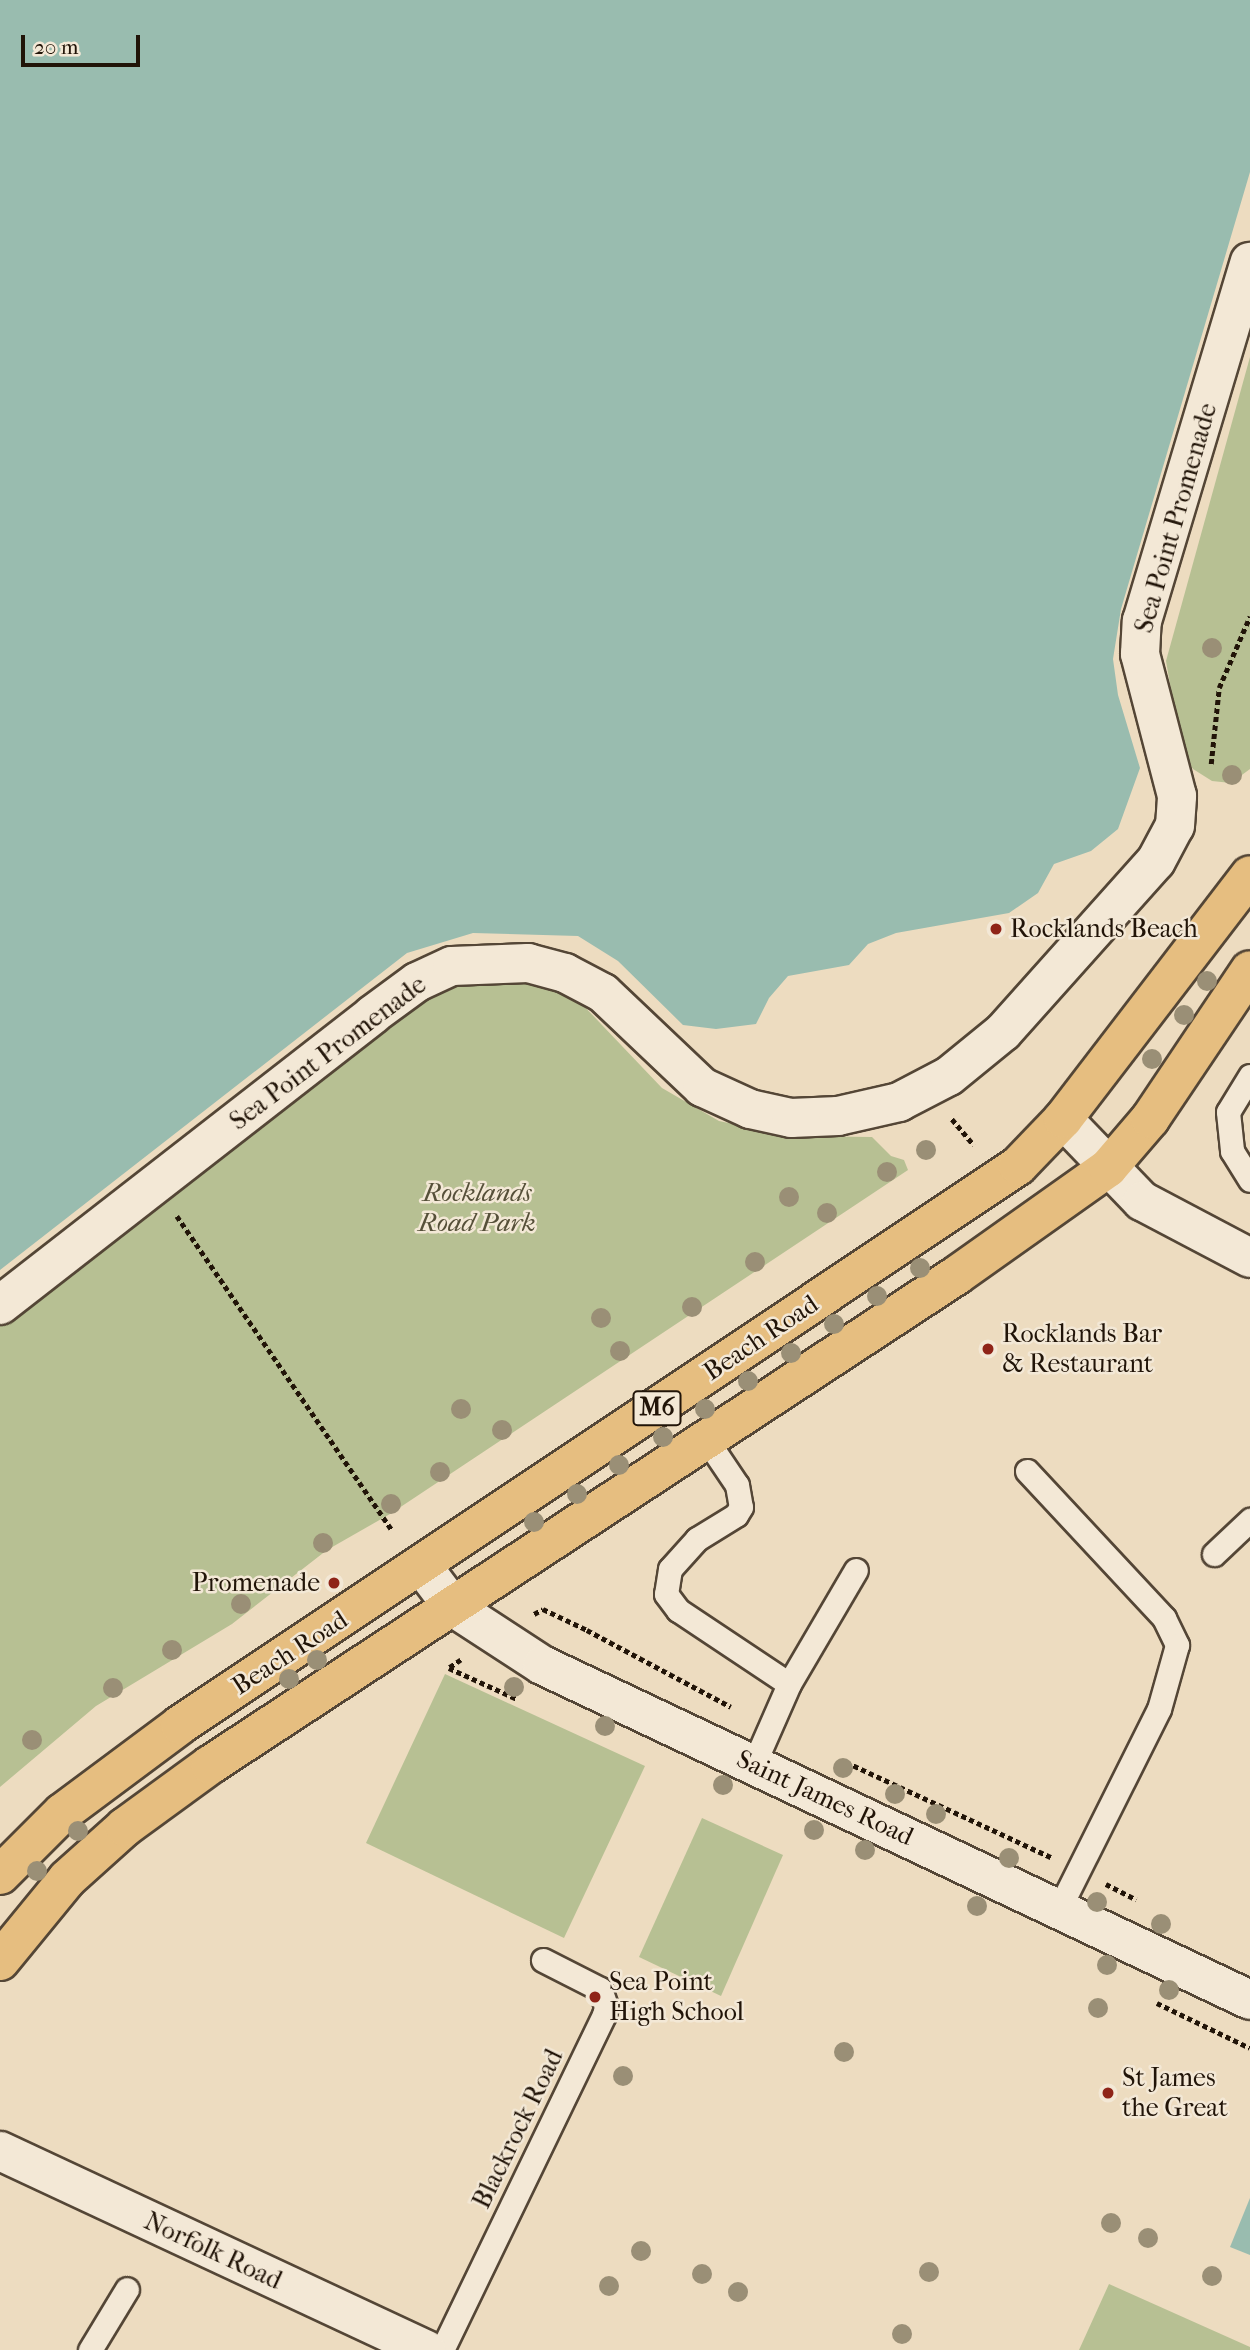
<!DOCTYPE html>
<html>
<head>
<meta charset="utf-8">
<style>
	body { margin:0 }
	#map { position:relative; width:1250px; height:2350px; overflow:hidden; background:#eddcc0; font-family:"IM FELL French Canon",serif }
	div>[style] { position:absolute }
	.green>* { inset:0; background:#b7c093 }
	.water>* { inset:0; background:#99bcaf }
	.path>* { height:4.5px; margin-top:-2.25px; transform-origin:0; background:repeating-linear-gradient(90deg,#211408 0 5px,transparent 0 8.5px) }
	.roads { filter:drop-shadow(2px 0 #544636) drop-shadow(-2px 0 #544636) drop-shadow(0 2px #544636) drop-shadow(0 -2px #544636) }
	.lane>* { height:23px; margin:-11.5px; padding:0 11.5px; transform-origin:11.5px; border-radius:11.5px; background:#f3e8d6 }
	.street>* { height:38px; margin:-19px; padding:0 19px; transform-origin:19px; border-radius:19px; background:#f3e8d6 }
	.primary>* { height:38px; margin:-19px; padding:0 19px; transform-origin:19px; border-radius:19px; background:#e6be80 }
	.trees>* { width:20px; height:20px; margin:-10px; border-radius:50%; background:#9a8f76 }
	.dots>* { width:19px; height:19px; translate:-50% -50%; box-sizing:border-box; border:4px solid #f3e8d6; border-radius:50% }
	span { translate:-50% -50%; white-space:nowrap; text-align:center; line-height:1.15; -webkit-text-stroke:5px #f3e8d6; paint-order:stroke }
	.shield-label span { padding:2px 5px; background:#f3e8d6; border:2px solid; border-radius:5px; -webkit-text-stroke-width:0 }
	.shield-label { font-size:24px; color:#211408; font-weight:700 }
	.street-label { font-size:26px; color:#211408 }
	.poi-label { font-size:26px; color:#211408 }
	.left { translate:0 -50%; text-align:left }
	.right { translate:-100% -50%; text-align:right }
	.park-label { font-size:26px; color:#565039; font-style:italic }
	.scale { position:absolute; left:21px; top:35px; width:119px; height:32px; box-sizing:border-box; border:4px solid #211408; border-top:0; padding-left:9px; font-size:21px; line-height:24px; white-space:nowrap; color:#211408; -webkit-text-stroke:5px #f3e8d6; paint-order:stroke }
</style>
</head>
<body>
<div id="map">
	<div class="green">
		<i style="clip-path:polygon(1250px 357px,1250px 769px,1231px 783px,1212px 781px,1193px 769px,1182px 754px,1166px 661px)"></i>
		<i style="clip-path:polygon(466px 976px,548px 985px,581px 1003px,662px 1088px,719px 1121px,790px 1136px,872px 1137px,891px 1156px,904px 1160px,908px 1170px,390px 1514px,327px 1550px,232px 1624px,96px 1706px,0 1787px,0 1321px,406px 1000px)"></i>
		<i style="clip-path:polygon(445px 1674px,645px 1766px,564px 1938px,366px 1843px)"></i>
		<i style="clip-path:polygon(702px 1818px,783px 1855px,721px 1996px,639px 1957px)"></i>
		<i style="clip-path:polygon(1109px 2284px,1250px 2347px,1250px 2350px,1079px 2350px)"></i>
	</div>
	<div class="water">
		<i style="clip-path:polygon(0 0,1250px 0,1250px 172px,1121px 609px,1113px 659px,1118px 695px,1140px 768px,1118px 829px,1091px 851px,1054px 864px,1038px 893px,1009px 913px,896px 933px,868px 944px,849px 965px,788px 976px,769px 998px,756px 1024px,716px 1029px,683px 1025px,618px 961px,578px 936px,473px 933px,407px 953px,0 1270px)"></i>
		<i style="clip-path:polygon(1250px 2198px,1250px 2255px,1230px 2247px)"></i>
	</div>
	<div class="path">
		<i style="left:1211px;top:764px;width:76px;rotate:-84deg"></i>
		<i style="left:1219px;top:688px;width:78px;rotate:-66.7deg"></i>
		<i style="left:952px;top:1119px;width:34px;rotate:50deg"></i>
		<i style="left:177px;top:1216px;width:381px;rotate:55.6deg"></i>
		<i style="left:534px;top:1614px;width:10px;rotate:-29deg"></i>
		<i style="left:543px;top:1609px;width:49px;rotate:25.5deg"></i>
		<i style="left:587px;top:1630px;width:163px;rotate:28.1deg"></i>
		<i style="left:461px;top:1660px;width:14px;rotate:146deg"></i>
		<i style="left:449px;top:1668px;width:75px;rotate:24.5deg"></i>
		<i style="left:846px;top:1762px;width:226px;rotate:24.9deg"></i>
		<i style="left:1106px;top:1884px;width:34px;rotate:27deg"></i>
		<i style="left:1157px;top:2003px;width:103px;rotate:25.8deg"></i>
	</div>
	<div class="roads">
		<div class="lane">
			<i style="left:1250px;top:1076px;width:42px;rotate:121.4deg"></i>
			<i style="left:1228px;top:1112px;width:39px;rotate:84deg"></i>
			<i style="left:1232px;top:1151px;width:34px;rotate:58deg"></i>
			<i style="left:706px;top:1439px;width:55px;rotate:56deg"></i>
			<i style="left:737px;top:1485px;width:22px;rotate:80deg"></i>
			<i style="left:741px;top:1507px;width:9px;rotate:122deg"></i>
			<i style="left:736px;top:1515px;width:46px;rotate:148.4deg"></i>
			<i style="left:697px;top:1539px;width:40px;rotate:132deg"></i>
			<i style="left:670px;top:1569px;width:25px;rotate:99deg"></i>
			<i style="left:666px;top:1594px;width:20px;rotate:53deg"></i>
			<i style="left:678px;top:1610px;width:133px;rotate:33.7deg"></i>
			<i style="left:1027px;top:1471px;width:201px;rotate:47deg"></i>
			<i style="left:1164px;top:1618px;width:30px;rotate:64deg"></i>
			<i style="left:1177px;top:1645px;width:66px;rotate:105.7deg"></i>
			<i style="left:1159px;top:1709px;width:224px;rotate:116.6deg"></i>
			<i style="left:1214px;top:1554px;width:50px;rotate:-43.4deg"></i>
			<i style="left:753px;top:1766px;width:90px;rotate:-66.3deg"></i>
			<i style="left:789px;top:1684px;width:132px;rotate:-59.6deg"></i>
			<i style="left:90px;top:2350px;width:71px;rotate:-58.8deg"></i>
			<i style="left:442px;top:2350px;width:372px;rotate:-64.2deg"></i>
			<i style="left:604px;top:2015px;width:9px;rotate:-77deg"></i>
			<i style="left:606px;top:2006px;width:18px;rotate:-109deg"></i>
			<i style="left:600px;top:1989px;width:64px;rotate:-153deg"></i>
		</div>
		<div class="street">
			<i style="left:1063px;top:1119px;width:114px;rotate:46.1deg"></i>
			<i style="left:1142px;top:1201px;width:122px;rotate:27.8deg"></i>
			<i style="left:0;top:1305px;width:472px;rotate:-37.9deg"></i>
			<i style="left:372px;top:1015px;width:56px;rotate:-36.3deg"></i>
			<i style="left:417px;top:982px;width:38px;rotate:-25deg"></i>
			<i style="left:452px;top:966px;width:76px;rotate:-2.3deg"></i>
			<i style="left:528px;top:963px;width:38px;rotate:15deg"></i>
			<i style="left:565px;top:973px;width:43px;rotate:27.8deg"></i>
			<i style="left:603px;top:993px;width:137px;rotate:43.5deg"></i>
			<i style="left:702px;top:1087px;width:53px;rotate:24.6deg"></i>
			<i style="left:750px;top:1109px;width:42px;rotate:12.4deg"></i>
			<i style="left:791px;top:1118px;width:47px;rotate:-2.4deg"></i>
			<i style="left:838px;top:1116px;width:63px;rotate:-12.9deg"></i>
			<i style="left:899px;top:1102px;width:56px;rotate:-27.5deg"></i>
			<i style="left:949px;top:1076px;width:70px;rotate:-39.2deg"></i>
			<i style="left:1003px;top:1032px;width:229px;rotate:-48.2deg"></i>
			<i style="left:1156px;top:861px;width:40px;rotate:-62deg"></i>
			<i style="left:1175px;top:826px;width:30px;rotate:-86deg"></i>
			<i style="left:1177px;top:796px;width:147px;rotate:-104.6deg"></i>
			<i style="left:1140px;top:654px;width:33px;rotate:-87deg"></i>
			<i style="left:1142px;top:621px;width:375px;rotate:-73.3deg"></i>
			<i style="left:422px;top:1566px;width:51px;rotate:52.9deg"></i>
			<i style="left:453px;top:1607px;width:106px;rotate:33.1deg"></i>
			<i style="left:542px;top:1665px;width:783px;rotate:25.32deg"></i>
			<i style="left:0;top:2151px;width:470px;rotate:25deg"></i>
		</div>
		<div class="primary">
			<i style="left:0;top:1875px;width:88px;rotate:-45deg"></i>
			<i style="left:62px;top:1813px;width:147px;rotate:-36.7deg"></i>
			<i style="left:180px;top:1725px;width:1007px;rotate:-33.71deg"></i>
			<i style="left:1018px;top:1166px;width:65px;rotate:-46.2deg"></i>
			<i style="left:1063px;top:1119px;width:307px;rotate:-52.5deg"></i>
			<i style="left:0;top:1961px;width:106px;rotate:-50.7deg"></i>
			<i style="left:67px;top:1879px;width:78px;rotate:-41.9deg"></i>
			<i style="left:125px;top:1827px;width:105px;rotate:-36.1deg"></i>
			<i style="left:210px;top:1765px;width:893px;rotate:-33.26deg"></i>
			<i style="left:957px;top:1275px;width:185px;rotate:-35.3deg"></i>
			<i style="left:1108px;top:1168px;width:65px;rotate:-49.4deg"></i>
			<i style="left:1150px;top:1119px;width:179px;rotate:-56.1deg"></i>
		</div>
	</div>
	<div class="trees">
		<i style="left:1212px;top:648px"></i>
		<i style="left:1232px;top:775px"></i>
		<i style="left:1207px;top:981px"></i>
		<i style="left:1184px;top:1015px"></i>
		<i style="left:1152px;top:1059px"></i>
		<i style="left:926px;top:1150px"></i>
		<i style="left:887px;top:1172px"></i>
		<i style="left:789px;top:1197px"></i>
		<i style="left:827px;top:1213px"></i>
		<i style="left:755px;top:1262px"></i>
		<i style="left:920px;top:1268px"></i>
		<i style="left:877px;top:1296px"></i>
		<i style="left:692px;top:1307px"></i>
		<i style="left:601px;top:1318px"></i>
		<i style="left:834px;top:1324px"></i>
		<i style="left:620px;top:1351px"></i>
		<i style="left:791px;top:1353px"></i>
		<i style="left:748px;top:1381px"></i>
		<i style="left:461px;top:1409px"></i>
		<i style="left:705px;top:1409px"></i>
		<i style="left:502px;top:1430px"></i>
		<i style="left:663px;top:1437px"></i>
		<i style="left:619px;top:1465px"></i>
		<i style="left:440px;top:1472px"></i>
		<i style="left:577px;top:1494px"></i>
		<i style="left:391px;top:1504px"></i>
		<i style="left:534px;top:1522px"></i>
		<i style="left:323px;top:1543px"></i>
		<i style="left:241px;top:1604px"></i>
		<i style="left:172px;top:1650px"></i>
		<i style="left:317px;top:1660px"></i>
		<i style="left:289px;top:1679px"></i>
		<i style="left:514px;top:1687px"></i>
		<i style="left:113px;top:1688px"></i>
		<i style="left:605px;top:1726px"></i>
		<i style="left:32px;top:1740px"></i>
		<i style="left:843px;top:1768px"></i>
		<i style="left:723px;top:1785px"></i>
		<i style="left:895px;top:1794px"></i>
		<i style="left:936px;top:1814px"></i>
		<i style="left:814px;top:1830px"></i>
		<i style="left:78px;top:1831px"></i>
		<i style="left:865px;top:1850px"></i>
		<i style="left:1009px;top:1858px"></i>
		<i style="left:37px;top:1871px"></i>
		<i style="left:1097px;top:1902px"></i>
		<i style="left:977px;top:1906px"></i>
		<i style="left:1161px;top:1924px"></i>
		<i style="left:1107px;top:1965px"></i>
		<i style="left:1169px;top:1990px"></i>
		<i style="left:1098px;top:2008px"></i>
		<i style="left:844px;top:2052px"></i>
		<i style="left:623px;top:2076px"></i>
		<i style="left:1111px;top:2223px"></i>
		<i style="left:1148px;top:2238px"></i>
		<i style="left:641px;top:2251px"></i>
		<i style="left:929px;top:2272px"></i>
		<i style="left:702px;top:2274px"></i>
		<i style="left:1212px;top:2276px"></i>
		<i style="left:609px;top:2286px"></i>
		<i style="left:738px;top:2292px"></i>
		<i style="left:902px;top:2334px"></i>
	</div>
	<div class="dots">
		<i style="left:996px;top:929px;background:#8f2418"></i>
		<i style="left:988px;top:1349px;background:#8f2418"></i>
		<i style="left:334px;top:1583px;background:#8f2418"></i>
		<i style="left:595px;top:1997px;background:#8f2418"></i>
		<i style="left:1108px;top:2093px;background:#8f2418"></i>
	</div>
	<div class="shield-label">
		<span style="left:657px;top:1408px">M6</span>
	</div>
	<div class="street-label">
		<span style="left:1176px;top:518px;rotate:-74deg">Sea Point Promenade</span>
		<span style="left:328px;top:1053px;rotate:-37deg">Sea Point Promenade</span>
		<span style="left:761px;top:1338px;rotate:-34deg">Beach Road</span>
		<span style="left:290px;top:1653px;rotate:-33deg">Beach Road</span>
		<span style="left:825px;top:1798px;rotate:25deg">Saint James Road</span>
		<span style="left:518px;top:2129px;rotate:-64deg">Blackrock Road</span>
		<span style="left:213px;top:2251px;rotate:25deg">Norfolk Road</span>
	</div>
	<div class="poi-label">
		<span class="left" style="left:1010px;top:929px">Rocklands Beach</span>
		<span class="left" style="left:1002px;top:1349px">Rocklands Bar<br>&amp; Restaurant</span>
		<span class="right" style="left:320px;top:1583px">Promenade</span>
		<span class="left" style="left:609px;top:1997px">Sea Point<br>High School</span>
		<span class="left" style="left:1122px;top:2093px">St James<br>the Great</span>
	</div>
	<div class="park-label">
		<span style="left:477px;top:1208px">Rocklands<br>Road Park</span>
	</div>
	<div class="scale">20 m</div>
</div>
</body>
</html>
